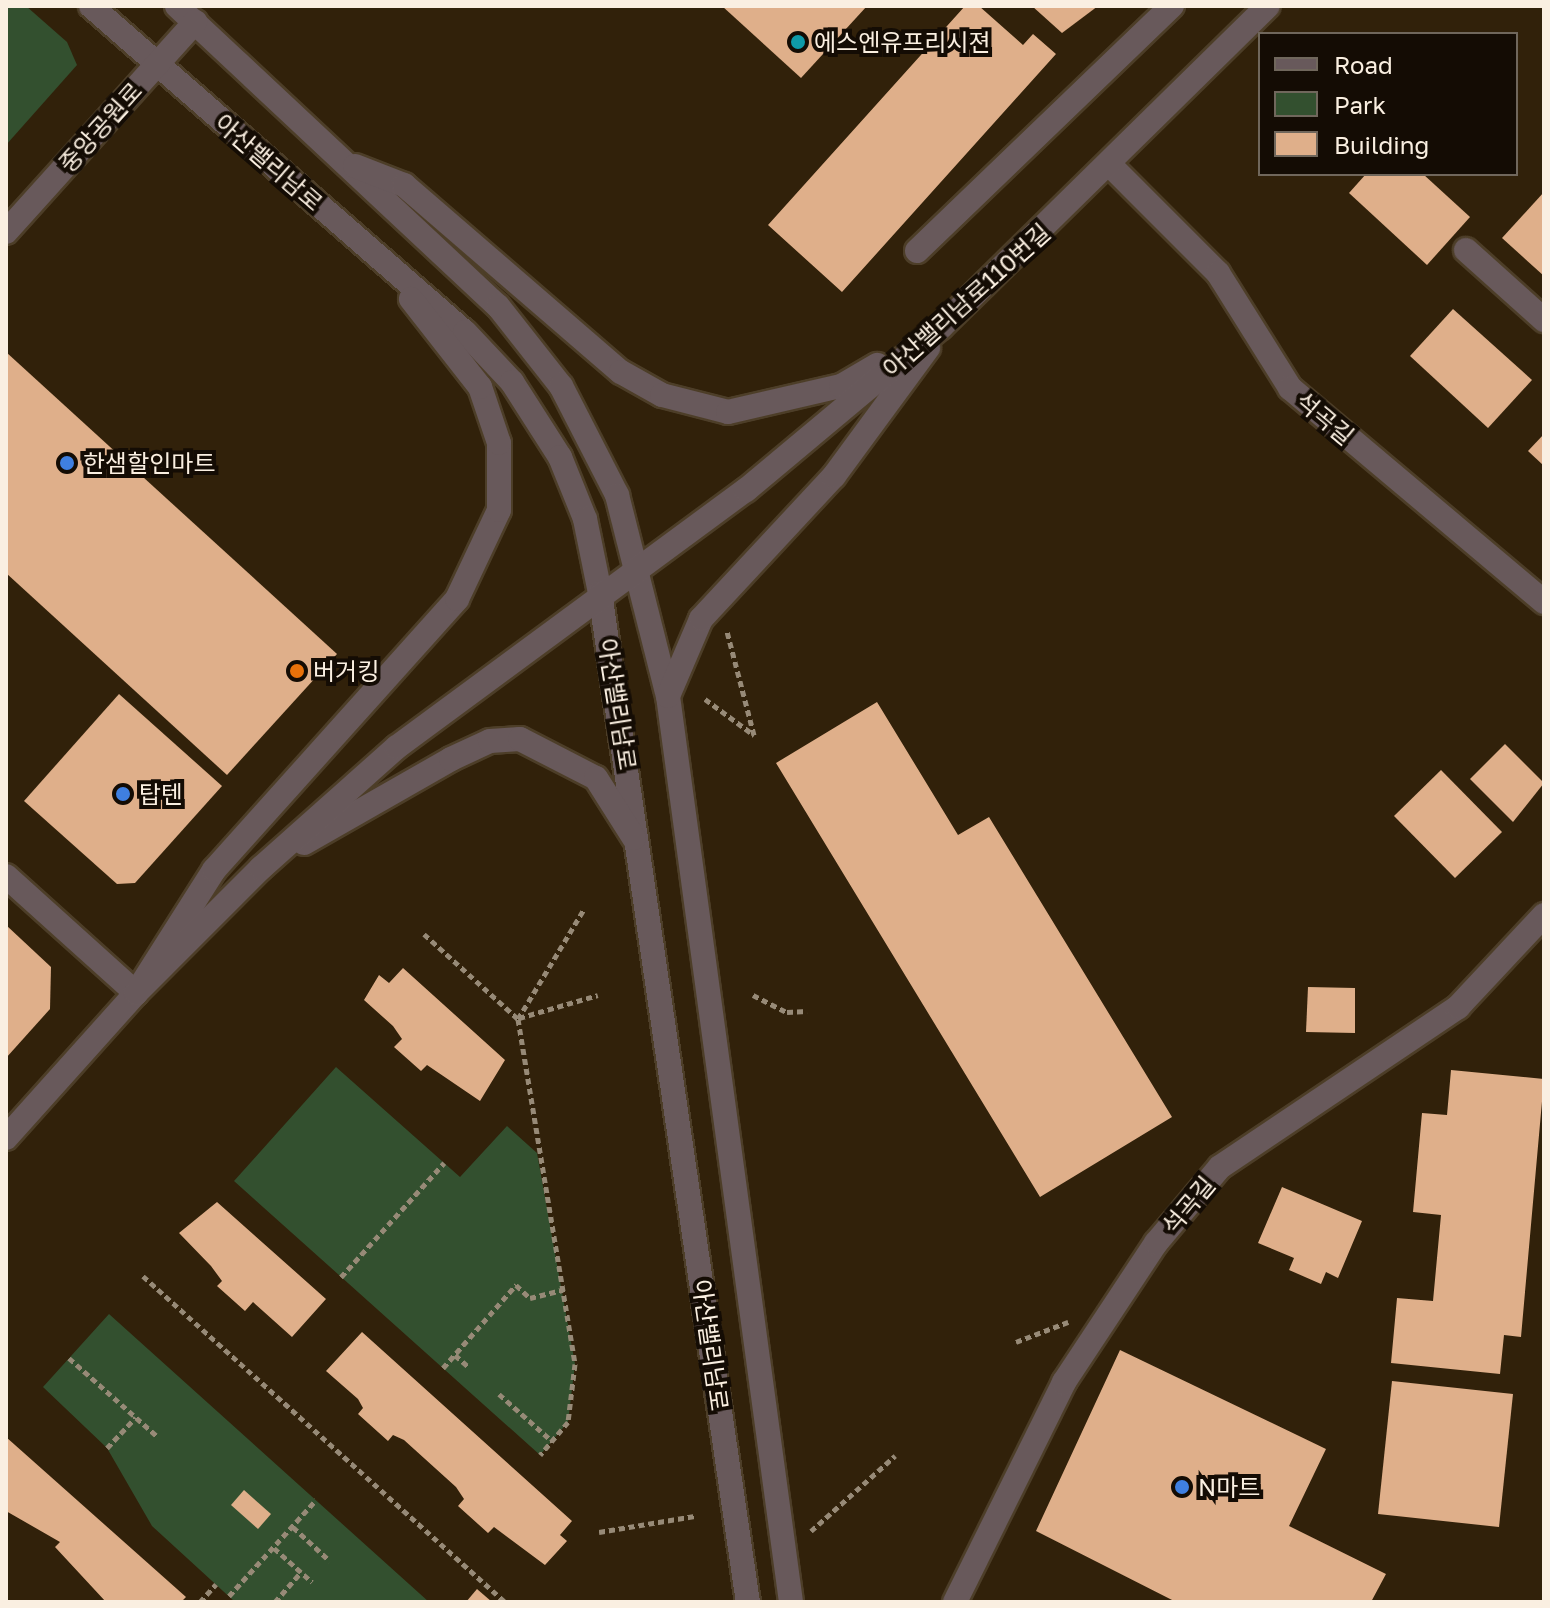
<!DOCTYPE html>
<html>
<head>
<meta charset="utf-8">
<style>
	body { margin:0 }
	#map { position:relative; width:1550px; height:1608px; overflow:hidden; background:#31210a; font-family:"Golos Text","Noto Sans KR",sans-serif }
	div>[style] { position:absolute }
	.green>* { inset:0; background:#33502f }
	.building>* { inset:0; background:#dfaf8a }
	.path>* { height:5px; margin-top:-2.5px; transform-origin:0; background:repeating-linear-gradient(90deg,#978a77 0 6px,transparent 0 10px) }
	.roads { filter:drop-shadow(2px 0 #4d3e28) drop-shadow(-2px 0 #4d3e28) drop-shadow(0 2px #4d3e28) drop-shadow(0 -2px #4d3e28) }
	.minor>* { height:24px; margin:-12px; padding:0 12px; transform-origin:12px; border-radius:12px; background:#68595b }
	.dots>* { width:22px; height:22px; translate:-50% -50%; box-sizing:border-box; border:4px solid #140c04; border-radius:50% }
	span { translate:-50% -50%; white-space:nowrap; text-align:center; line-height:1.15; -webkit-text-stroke:8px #140c04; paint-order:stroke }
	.poi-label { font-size:24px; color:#faefe1 }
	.left { translate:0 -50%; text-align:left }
	.street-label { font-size:24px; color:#faefe1 }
	.frame { position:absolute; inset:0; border:8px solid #faefe1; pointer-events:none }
	.legend { position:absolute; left:1258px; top:32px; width:260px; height:144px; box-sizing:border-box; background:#140c04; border:2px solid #70675c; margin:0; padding:10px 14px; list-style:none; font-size:24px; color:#faefe1 }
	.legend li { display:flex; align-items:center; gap:16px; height:40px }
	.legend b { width:40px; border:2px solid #70675c }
</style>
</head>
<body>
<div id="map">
	<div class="green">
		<i style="clip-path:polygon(6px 6px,26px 6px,67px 42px,77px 65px,6px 145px)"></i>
		<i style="clip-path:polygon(336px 1067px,460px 1177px,507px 1126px,537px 1153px,575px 1364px,568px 1422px,540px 1455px,234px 1181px)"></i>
		<i style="clip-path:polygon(109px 1314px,429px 1602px,235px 1602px,152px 1526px,107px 1448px,43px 1387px)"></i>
	</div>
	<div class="building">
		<i style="clip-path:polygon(722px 6px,867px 6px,801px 78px)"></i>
		<i style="clip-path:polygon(965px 6px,979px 6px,1023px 45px,1033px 34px,1056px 54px,842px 292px,768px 225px)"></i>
		<i style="clip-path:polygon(1032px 6px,1098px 6px,1062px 33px)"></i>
		<i style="clip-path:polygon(1366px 174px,1423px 174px,1470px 217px,1427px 265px,1349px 193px)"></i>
		<i style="clip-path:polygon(1544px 192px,1544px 276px,1502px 238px)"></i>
		<i style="clip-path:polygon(1453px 309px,1532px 380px,1488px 428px,1410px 356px)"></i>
		<i style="clip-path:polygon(6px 352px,337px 654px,227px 775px,6px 573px)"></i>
		<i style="clip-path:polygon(1544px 434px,1544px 466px,1528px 451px)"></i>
		<i style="clip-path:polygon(119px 694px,222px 786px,135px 883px,117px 884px,24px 801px)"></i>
		<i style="clip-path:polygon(877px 702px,958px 835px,989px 817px,1172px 1117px,1040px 1197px,776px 763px)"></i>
		<i style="clip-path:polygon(1505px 744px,1544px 783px,1513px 822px,1470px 779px)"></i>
		<i style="clip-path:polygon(1441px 770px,1502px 832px,1455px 878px,1394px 816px)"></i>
		<i style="clip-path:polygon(6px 925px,51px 967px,50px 1009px,6px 1058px)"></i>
		<i style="clip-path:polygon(403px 968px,505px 1060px,480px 1101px,427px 1065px,421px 1071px,394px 1047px,402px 1039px,393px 1026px,364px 1000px,379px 975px,389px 983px)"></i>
		<i style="clip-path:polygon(1308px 987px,1355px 988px,1355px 1033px,1306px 1032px)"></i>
		<i style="clip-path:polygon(1451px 1070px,1544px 1079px,1521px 1337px,1504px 1335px,1500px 1374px,1391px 1363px,1397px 1298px,1433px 1301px,1441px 1215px,1413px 1212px,1422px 1113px,1447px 1115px)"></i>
		<i style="clip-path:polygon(1282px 1187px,1362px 1221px,1338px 1278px,1326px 1272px,1321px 1284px,1289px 1270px,1294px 1258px,1258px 1243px)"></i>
		<i style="clip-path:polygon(217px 1202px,326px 1299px,292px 1337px,253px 1302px,245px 1311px,217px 1286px,222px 1281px,211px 1266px,179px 1233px)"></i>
		<i style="clip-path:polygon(362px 1332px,572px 1521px,560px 1535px,567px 1541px,545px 1565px,494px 1527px,488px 1533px,458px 1506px,464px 1499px,456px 1487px,404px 1440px,393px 1435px,388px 1441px,358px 1414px,363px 1408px,358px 1399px,326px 1371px)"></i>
		<i style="clip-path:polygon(1120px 1350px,1326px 1449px,1289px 1526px,1386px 1574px,1371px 1602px,1176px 1602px,1036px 1531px)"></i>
		<i style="clip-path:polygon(1392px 1381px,1513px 1394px,1499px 1527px,1378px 1514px)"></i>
		<i style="clip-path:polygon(6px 1437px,186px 1597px,181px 1602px,106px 1602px,55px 1547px,60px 1542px,6px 1511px)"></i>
		<i style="clip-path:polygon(244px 1490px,271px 1514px,258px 1529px,231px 1505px)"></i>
		<i style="clip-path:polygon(477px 1589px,492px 1602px,466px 1602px)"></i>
	</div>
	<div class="path">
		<i style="left:705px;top:699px;width:61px;rotate:36.3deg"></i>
		<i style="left:754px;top:735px;width:107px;rotate:-104.6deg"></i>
		<i style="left:424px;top:934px;width:127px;rotate:42.1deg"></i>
		<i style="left:518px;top:1019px;width:350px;rotate:80.6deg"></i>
		<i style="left:575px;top:1364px;width:58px;rotate:96.9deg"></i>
		<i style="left:568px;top:1422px;width:43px;rotate:130.3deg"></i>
		<i style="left:753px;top:995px;width:38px;rotate:27deg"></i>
		<i style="left:787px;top:1012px;width:20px;rotate:-3deg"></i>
		<i style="left:519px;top:1018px;width:82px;rotate:-16.2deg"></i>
		<i style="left:518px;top:1019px;width:128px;rotate:-59deg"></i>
		<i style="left:143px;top:1276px;width:487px;rotate:42deg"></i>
		<i style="left:341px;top:1277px;width:154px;rotate:-47.9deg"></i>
		<i style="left:1016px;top:1342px;width:56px;rotate:-21deg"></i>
		<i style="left:455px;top:1355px;width:18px;rotate:41deg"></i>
		<i style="left:69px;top:1358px;width:118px;rotate:41.6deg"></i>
		<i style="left:443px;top:1368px;width:111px;rotate:-48.7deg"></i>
		<i style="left:516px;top:1285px;width:19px;rotate:43deg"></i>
		<i style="left:530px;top:1298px;width:34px;rotate:-14deg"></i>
		<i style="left:499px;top:1394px;width:71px;rotate:41.6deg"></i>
		<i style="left:107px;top:1448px;width:42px;rotate:-46.9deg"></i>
		<i style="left:293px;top:1527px;width:50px;rotate:42.6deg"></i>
		<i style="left:811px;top:1531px;width:113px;rotate:-41.8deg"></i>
		<i style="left:599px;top:1532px;width:97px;rotate:-9.5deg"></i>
		<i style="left:274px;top:1548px;width:51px;rotate:41.8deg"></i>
		<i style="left:229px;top:1596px;width:130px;rotate:-47.8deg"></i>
		<i style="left:200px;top:1602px;width:24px;rotate:-48deg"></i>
		<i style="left:275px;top:1602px;width:40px;rotate:-49deg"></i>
	</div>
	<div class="roads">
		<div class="minor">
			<i style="left:91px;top:6px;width:496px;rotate:41.1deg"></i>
			<i style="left:465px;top:332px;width:69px;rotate:46.8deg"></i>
			<i style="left:512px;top:382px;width:89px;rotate:57.4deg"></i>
			<i style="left:560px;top:457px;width:67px;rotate:68deg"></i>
			<i style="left:585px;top:519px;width:76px;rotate:78.5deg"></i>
			<i style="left:600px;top:593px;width:1020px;rotate:81.66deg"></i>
			<i style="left:177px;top:6px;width:439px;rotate:43.1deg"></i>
			<i style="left:498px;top:306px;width:102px;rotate:51.8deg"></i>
			<i style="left:561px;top:386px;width:123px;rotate:62.8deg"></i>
			<i style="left:617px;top:495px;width:207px;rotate:75.8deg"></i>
			<i style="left:668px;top:696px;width:914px;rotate:82.27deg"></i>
			<i style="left:1110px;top:165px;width:153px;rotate:45deg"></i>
			<i style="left:1218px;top:273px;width:136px;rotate:57.9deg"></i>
			<i style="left:1290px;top:388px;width:332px;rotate:40.1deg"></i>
			<i style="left:355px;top:166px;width:53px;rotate:21.2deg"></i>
			<i style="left:404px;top:185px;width:286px;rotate:40.8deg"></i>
			<i style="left:621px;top:372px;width:47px;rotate:29.3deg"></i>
			<i style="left:662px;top:395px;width:68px;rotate:14.4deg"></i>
			<i style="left:728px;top:412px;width:116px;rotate:-13deg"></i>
			<i style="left:841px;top:386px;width:42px;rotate:-30.3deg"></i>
			<i style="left:6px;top:232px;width:283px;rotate:-48deg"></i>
			<i style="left:1466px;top:250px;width:105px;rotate:41.9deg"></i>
			<i style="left:917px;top:251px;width:354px;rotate:-43.9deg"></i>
			<i style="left:668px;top:696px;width:84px;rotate:-66.8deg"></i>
			<i style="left:701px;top:619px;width:195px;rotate:-47.1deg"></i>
			<i style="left:834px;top:476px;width:159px;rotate:-53.7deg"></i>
			<i style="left:304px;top:843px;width:169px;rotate:-29.7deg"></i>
			<i style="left:451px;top:759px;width:43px;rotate:-24.8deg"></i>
			<i style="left:490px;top:741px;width:30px;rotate:-4deg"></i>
			<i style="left:520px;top:739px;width:85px;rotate:27.2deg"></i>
			<i style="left:596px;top:778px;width:71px;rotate:57.7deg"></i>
			<i style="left:6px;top:876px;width:175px;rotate:42deg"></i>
			<i style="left:136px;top:993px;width:146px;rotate:-57.6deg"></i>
			<i style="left:214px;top:870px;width:364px;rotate:-48.1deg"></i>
			<i style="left:457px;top:599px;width:98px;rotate:-64.7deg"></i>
			<i style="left:499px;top:510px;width:67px;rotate:-90deg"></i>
			<i style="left:499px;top:443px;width:59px;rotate:-108.7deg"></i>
			<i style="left:480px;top:387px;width:112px;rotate:-128.1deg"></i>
			<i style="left:6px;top:1138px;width:195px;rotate:-48.1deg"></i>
			<i style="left:136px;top:993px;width:177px;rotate:-45deg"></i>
			<i style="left:261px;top:868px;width:182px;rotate:-41.7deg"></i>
			<i style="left:397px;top:747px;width:433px;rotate:-36.4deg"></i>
			<i style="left:746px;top:490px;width:254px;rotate:-39.9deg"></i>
			<i style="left:941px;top:327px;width:458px;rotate:-44.5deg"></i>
			<i style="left:955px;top:1602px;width:246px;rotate:-63.6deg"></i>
			<i style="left:1064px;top:1382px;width:167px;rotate:-56.5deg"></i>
			<i style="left:1156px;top:1243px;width:99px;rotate:-49.9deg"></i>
			<i style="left:1220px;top:1167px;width:287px;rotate:-33.9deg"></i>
			<i style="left:1458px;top:1007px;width:126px;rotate:-46.9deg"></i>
		</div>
	</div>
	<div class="dots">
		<i style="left:798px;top:42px;background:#0f9aa8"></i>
		<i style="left:67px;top:463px;background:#3f7fe0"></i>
		<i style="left:297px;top:671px;background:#e8710a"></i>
		<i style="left:123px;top:794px;background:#3f7fe0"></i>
		<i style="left:1182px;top:1487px;background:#3f7fe0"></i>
	</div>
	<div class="poi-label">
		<span class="left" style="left:814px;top:42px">에스엔유프리시젼</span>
		<span class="left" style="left:83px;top:463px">한샘할인마트</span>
		<span class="left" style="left:313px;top:671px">버거킹</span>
		<span class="left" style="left:139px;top:794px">탑텐</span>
		<span class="left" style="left:1198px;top:1487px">N마트</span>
	</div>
	<div class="street-label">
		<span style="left:100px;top:127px;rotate:-48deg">중앙공원로</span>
		<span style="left:269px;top:162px;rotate:41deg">아산밸리남로</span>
		<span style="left:966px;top:300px;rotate:-42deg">아산밸리남로110번길</span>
		<span style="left:1325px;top:418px;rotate:40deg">석곡길</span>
		<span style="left:618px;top:704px;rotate:81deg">아산밸리남로</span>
		<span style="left:1188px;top:1205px;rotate:-50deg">석곡길</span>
		<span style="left:711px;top:1345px;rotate:82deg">아산밸리남로</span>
	</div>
	<div class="frame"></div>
	<ul class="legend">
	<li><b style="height:10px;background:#68595b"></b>Road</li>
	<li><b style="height:22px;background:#33502f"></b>Park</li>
	<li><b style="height:22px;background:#dfaf8a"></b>Building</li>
	</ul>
</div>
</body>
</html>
